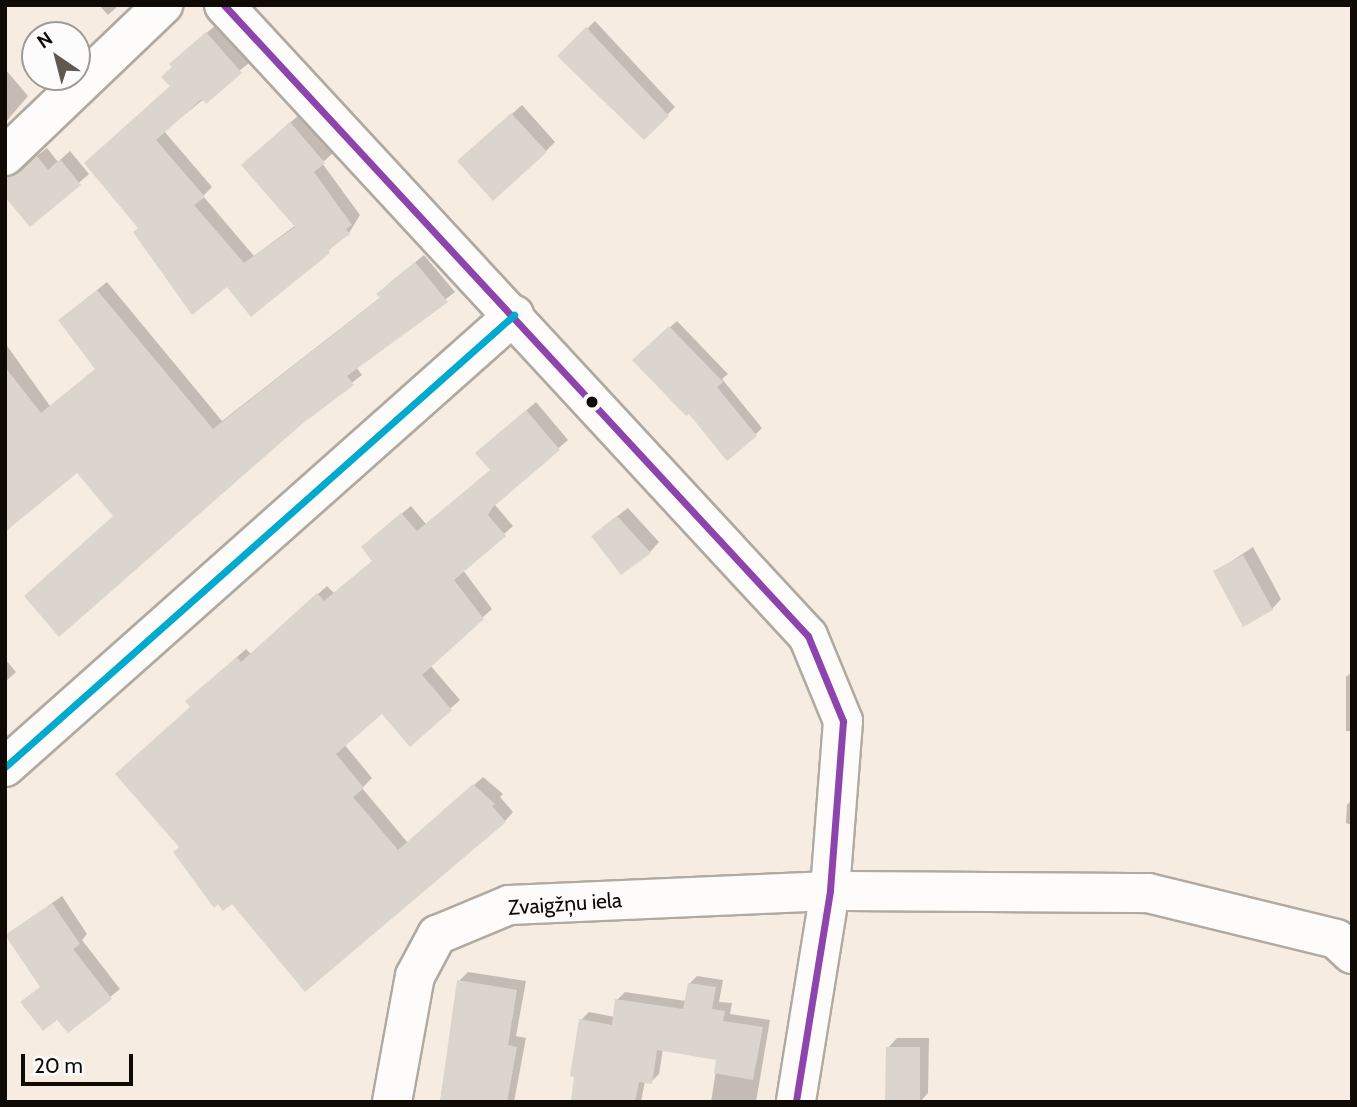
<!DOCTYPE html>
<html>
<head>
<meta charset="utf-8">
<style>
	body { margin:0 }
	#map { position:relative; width:1357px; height:1107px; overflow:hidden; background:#f6ece1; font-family:Cabin,sans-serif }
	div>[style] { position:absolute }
	.shadow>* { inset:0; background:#0003 }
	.building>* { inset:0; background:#dcd5cd }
	.roads { filter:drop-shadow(2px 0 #b1aaa2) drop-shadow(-2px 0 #b1aaa2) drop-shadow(0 2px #b1aaa2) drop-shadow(0 -2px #b1aaa2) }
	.minor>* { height:38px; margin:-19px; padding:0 19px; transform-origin:19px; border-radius:19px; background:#fefcfa }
	.bus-1>* { height:7px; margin:-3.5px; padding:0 3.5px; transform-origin:3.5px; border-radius:3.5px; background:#8e44ad }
	.bus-2>* { height:7px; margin:-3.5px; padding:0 3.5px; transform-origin:3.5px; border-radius:3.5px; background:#00a9ce }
	.dots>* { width:19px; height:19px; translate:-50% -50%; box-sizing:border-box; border:4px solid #fcfcfc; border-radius:50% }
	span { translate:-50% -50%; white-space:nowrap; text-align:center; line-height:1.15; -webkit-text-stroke:6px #fcfcfc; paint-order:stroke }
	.street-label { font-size:21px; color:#100a05 }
	.frame { position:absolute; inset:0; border:7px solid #100a05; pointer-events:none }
	.north { position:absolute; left:21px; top:21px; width:70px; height:70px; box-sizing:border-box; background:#fcfcfc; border:2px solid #9e9b99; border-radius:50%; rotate:325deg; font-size:19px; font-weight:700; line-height:28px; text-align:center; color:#100a05 }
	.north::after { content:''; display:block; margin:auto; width:24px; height:32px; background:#605952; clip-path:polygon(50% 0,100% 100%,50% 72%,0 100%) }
	.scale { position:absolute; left:21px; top:1054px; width:112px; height:32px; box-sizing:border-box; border:4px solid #100a05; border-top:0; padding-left:9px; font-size:21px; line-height:24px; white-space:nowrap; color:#100a05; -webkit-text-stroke:5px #fcfcfc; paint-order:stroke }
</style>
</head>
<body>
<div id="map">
	<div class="shadow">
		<i style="clip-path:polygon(99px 5px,119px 5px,108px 15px)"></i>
		<i style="clip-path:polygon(595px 21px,675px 107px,644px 138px,559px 56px)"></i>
		<i style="clip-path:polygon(216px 25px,249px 63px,164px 131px,212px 187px,203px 196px,254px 256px,296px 225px,252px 156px,299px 115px,333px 153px,322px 163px,360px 215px,349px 233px,252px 315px,227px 284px,140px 228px,86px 163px,172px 86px,180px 56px)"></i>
		<i style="clip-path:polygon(5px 69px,28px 96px,5px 123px)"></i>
		<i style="clip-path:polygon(522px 105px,555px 142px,546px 151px,469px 152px)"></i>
		<i style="clip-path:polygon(47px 148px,58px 162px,70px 151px,89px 174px,31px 225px,5px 197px,5px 164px,20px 169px)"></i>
		<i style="clip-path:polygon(424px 255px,455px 292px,356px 367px,362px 375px,300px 423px,115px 516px,77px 470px,5px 522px,5px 343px,50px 406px,97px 368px,60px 320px,107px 282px,222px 421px,381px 297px,387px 285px)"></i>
		<i style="clip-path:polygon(677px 321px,728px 374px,722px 379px,762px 428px,756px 434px,634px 360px)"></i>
		<i style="clip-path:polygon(536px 402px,568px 440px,499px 500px,495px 505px,513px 526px,463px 570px,492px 609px,430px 665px,460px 700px,410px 744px,382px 711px,344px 744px,372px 778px,362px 788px,408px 843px,483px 777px,503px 794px,500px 797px,513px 812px,505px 821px,232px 902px,181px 846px,197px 692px,246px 649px,251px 654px,327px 586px,334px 593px,374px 560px,372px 538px,411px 506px,426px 524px,492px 469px,487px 444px)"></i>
		<i style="clip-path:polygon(628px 508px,659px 542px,650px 552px,603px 527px)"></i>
		<i style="clip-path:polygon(1253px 547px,1281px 599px,1272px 609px,1215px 572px)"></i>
		<i style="clip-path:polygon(5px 659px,16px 672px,5px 682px)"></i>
		<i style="clip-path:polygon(1352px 672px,1352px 731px,1346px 731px,1346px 677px)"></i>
		<i style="clip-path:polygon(1352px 800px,1352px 825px,1346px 823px,1347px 805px)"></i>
		<i style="clip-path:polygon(62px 896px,87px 934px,82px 940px,120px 989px,68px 1031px,57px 1017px,23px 1002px,42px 986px,7px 935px)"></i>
		<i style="clip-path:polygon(468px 972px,526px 981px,516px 1036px,526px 1038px,514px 1102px,440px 1102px,459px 981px)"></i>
		<i style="clip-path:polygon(697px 976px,723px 980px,719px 1002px,732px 1003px,730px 1014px,770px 1020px,756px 1102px,711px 1102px,718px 1058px,663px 1049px,659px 1074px,651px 1082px,645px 1081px,641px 1102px,573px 1102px,581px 1020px,589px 1012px,615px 1017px,617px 1000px,625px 992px,686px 1001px,689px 984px)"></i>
		<i style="clip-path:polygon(897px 1038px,929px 1038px,928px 1093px,920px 1102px,888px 1048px)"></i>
	</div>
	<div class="building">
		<i style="clip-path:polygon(586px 27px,669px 116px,644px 140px,557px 56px)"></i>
		<i style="clip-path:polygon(206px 32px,242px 73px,206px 104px,202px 99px,156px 140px,205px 197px,194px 205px,244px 263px,295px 227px,241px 165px,290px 122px,325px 163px,314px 172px,352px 225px,346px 229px,350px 234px,328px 250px,330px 253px,251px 317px,227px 287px,192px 315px,133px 232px,138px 228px,84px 163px,170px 86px,161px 77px,172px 67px,169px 64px)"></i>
		<i style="clip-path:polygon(511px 113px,547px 152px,493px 201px,457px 161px)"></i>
		<i style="clip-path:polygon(37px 156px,48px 170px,60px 159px,81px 185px,30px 227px,5px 197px,5px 177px,20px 172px)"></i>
		<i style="clip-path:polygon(415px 262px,448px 302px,347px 376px,354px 385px,302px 424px,59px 637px,24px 596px,113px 516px,77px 473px,5px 532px,5px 367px,41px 413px,95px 369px,58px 320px,97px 290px,213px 429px,380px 298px,376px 294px)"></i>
		<i style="clip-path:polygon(669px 326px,723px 382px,717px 387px,757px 436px,727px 461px,689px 414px,686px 416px,632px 360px)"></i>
		<i style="clip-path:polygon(526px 410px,560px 450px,492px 508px,488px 515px,506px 536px,454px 580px,484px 619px,422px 675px,452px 710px,410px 747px,382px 714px,336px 754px,364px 788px,353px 797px,398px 850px,473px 784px,495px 804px,492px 806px,506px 822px,305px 992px,232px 904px,223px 911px,218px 904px,214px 908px,173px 852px,179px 847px,115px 774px,190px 707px,185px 701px,237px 657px,241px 662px,317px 593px,324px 601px,372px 561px,361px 547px,401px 513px,417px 531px,490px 470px,475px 453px)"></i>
		<i style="clip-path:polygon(617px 516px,651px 553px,621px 575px,591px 536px)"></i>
		<i style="clip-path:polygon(1243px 555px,1273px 610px,1243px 627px,1213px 571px)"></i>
		<i style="clip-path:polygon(52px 903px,80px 944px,73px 949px,112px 999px,68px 1033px,57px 1020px,43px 1031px,20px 1002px,40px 987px,5px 935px)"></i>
		<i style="clip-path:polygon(457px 980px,517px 990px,508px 1045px,517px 1047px,507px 1102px,440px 1102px)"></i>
		<i style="clip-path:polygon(688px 983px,716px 987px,712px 1009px,725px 1011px,723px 1021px,763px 1027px,753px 1080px,714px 1073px,716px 1060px,657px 1050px,652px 1084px,639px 1082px,635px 1102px,571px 1102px,574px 1077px,570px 1076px,579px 1019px,612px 1025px,615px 999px,683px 1009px)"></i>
		<i style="clip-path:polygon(886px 1047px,920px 1047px,920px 1102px,885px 1102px)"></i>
	</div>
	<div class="roads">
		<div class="minor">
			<i style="left:224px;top:5px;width:860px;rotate:47.22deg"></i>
			<i style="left:808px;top:636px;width:92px;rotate:67.6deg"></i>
			<i style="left:843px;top:721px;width:170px;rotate:94.4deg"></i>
			<i style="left:830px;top:891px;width:214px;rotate:99.2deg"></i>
			<i style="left:5px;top:156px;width:219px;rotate:-43.7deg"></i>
			<i style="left:5px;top:767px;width:681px;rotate:-41.61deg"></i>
			<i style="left:392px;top:1102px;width:128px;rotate:-79.7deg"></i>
			<i style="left:415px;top:976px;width:47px;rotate:-61.8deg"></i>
			<i style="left:437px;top:935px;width:78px;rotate:-22.6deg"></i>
			<i style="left:509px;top:905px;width:321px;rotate:-2.5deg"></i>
			<i style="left:830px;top:891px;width:318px;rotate:0.4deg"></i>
			<i style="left:1148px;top:893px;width:194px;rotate:13.7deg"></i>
			<i style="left:1336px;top:939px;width:22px;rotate:43deg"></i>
		</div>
	</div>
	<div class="bus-1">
		<i style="left:224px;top:5px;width:860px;rotate:47.22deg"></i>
		<i style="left:808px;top:636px;width:92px;rotate:67.6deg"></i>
		<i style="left:843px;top:721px;width:170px;rotate:94.4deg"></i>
		<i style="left:830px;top:891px;width:214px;rotate:99.2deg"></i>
	</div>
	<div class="bus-2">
		<i style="left:5px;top:767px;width:681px;rotate:-41.61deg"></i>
	</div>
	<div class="dots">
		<i style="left:592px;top:402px;background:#100a05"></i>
	</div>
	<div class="street-label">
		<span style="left:565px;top:904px;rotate:-4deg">Zvaigžņu iela</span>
	</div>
	<div class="frame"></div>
	<div class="north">N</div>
	<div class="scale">20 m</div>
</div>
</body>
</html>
